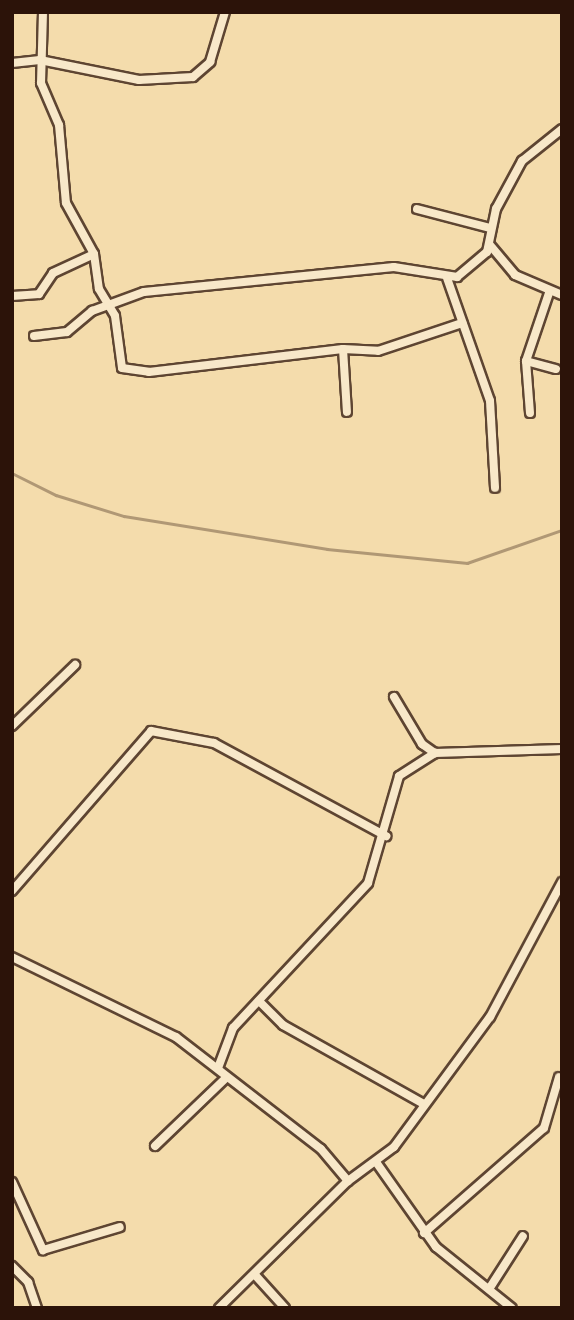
<!DOCTYPE html>
<html>
<head>
<meta charset="utf-8">
<style>
	body { margin:0 }
	#map { position:relative; width:574px; height:1320px; overflow:hidden; background:#f4dcac; font-family:"Gentium Book Plus",serif }
	div>[style] { position:absolute }
	.stream>* { height:2.5px; margin:-1.25px; padding:0 1.25px; transform-origin:1.25px; border-radius:1.25px; background:#b09875 }
	.roads { filter:drop-shadow(2px 0 #5e4532) drop-shadow(-2px 0 #5e4532) drop-shadow(0 2px #5e4532) drop-shadow(0 -2px #5e4532) }
	.minor>* { height:8px; margin:-4px; padding:0 4px; transform-origin:4px; border-radius:4px; background:#f8e8c9 }
	span { translate:-50% -50%; white-space:nowrap; text-align:center; line-height:1.15; -webkit-text-stroke:6px #f8e8c9; paint-order:stroke }
	.frame { position:absolute; inset:0; border:14px solid #2c1309; pointer-events:none }
</style>
</head>
<body>
<div id="map">
	<div class="stream">
		<i style="left:12px;top:473px;width:49px;rotate:26.6deg"></i>
		<i style="left:56px;top:495px;width:71px;rotate:17.2deg"></i>
		<i style="left:124px;top:516px;width:206px;rotate:9.2deg"></i>
		<i style="left:327px;top:549px;width:141px;rotate:5.7deg"></i>
		<i style="left:467px;top:563px;width:101px;rotate:-19.2deg"></i>
	</div>
	<div class="roads">
		<div class="minor">
			<i style="left:43px;top:12px;width:71px;rotate:91.6deg"></i>
			<i style="left:41px;top:83px;width:46px;rotate:66.8deg"></i>
			<i style="left:59px;top:125px;width:78px;rotate:84.9deg"></i>
			<i style="left:66px;top:203px;width:58px;rotate:61.2deg"></i>
			<i style="left:94px;top:254px;width:35px;rotate:82deg"></i>
			<i style="left:99px;top:289px;width:31px;rotate:59deg"></i>
			<i style="left:115px;top:316px;width:52px;rotate:82.3deg"></i>
			<i style="left:122px;top:368px;width:27px;rotate:8deg"></i>
			<i style="left:149px;top:372px;width:195px;rotate:-6.8deg"></i>
			<i style="left:343px;top:349px;width:63px;rotate:86.4deg"></i>
			<i style="left:12px;top:63px;width:28px;rotate:-6deg"></i>
			<i style="left:40px;top:60px;width:101px;rotate:11.4deg"></i>
			<i style="left:139px;top:80px;width:54px;rotate:-3.2deg"></i>
			<i style="left:193px;top:77px;width:23px;rotate:-41deg"></i>
			<i style="left:210px;top:62px;width:52px;rotate:-73.3deg"></i>
			<i style="left:417px;top:209px;width:75px;rotate:14.6deg"></i>
			<i style="left:490px;top:245px;width:39px;rotate:50deg"></i>
			<i style="left:515px;top:275px;width:51px;rotate:23.1deg"></i>
			<i style="left:447px;top:278px;width:130px;rotate:70.7deg"></i>
			<i style="left:490px;top:401px;width:87px;rotate:86.7deg"></i>
			<i style="left:12px;top:296px;width:27px;rotate:-4deg"></i>
			<i style="left:39px;top:294px;width:25px;rotate:-56deg"></i>
			<i style="left:53px;top:273px;width:45px;rotate:-24.9deg"></i>
			<i style="left:34px;top:336px;width:33px;rotate:-7deg"></i>
			<i style="left:67px;top:332px;width:33px;rotate:-40deg"></i>
			<i style="left:92px;top:311px;width:55px;rotate:-20.1deg"></i>
			<i style="left:144px;top:292px;width:251px;rotate:-5.7deg"></i>
			<i style="left:394px;top:267px;width:64px;rotate:9deg"></i>
			<i style="left:457px;top:277px;width:39px;rotate:-40deg"></i>
			<i style="left:487px;top:252px;width:44px;rotate:-78.2deg"></i>
			<i style="left:496px;top:209px;width:55px;rotate:-61.6deg"></i>
			<i style="left:522px;top:161px;width:51px;rotate:-38.7deg"></i>
			<i style="left:343px;top:349px;width:35px;rotate:3deg"></i>
			<i style="left:378px;top:351px;width:89px;rotate:-18.4deg"></i>
			<i style="left:526px;top:361px;width:31px;rotate:15deg"></i>
			<i style="left:530px;top:413px;width:52px;rotate:-94.4deg"></i>
			<i style="left:526px;top:361px;width:72px;rotate:-71.3deg"></i>
			<i style="left:394px;top:697px;width:55px;rotate:59.2deg"></i>
			<i style="left:422px;top:744px;width:16px;rotate:35deg"></i>
			<i style="left:435px;top:753px;width:127px;rotate:-1.8deg"></i>
			<i style="left:12px;top:726px;width:88px;rotate:-44.1deg"></i>
			<i style="left:12px;top:891px;width:212px;rotate:-49deg"></i>
			<i style="left:151px;top:731px;width:64px;rotate:10.8deg"></i>
			<i style="left:214px;top:743px;width:196px;rotate:28.4deg"></i>
			<i style="left:12px;top:957px;width:182px;rotate:26deg"></i>
			<i style="left:176px;top:1037px;width:183px;rotate:37.7deg"></i>
			<i style="left:321px;top:1149px;width:42px;rotate:49.8deg"></i>
			<i style="left:259px;top:1001px;width:34px;rotate:45deg"></i>
			<i style="left:283px;top:1025px;width:162px;rotate:29.3deg"></i>
			<i style="left:218px;top:1068px;width:43px;rotate:-69.4deg"></i>
			<i style="left:233px;top:1028px;width:198px;rotate:-47deg"></i>
			<i style="left:368px;top:883px;width:111px;rotate:-73.8deg"></i>
			<i style="left:399px;top:776px;width:43px;rotate:-32.6deg"></i>
			<i style="left:155px;top:1146px;width:98px;rotate:-43.8deg"></i>
			<i style="left:376px;top:1162px;width:104px;rotate:54.8deg"></i>
			<i style="left:436px;top:1247px;width:97px;rotate:38.8deg"></i>
			<i style="left:12px;top:1182px;width:75px;rotate:65.5deg"></i>
			<i style="left:43px;top:1250px;width:80px;rotate:-16.6deg"></i>
			<i style="left:424px;top:1233px;width:159px;rotate:-41.2deg"></i>
			<i style="left:544px;top:1128px;width:53px;rotate:-73.6deg"></i>
			<i style="left:12px;top:1266px;width:23px;rotate:45deg"></i>
			<i style="left:28px;top:1282px;width:28px;rotate:71deg"></i>
			<i style="left:256px;top:1276px;width:43px;rotate:47.8deg"></i>
			<i style="left:491px;top:1286px;width:59px;rotate:-57.4deg"></i>
			<i style="left:219px;top:1308px;width:181px;rotate:-44.6deg"></i>
			<i style="left:348px;top:1181px;width:57px;rotate:-36.5deg"></i>
			<i style="left:394px;top:1147px;width:162px;rotate:-53.6deg"></i>
			<i style="left:490px;top:1017px;width:153px;rotate:-61.9deg"></i>
		</div>
	</div>
	<div class="frame"></div>
</div>
</body>
</html>
